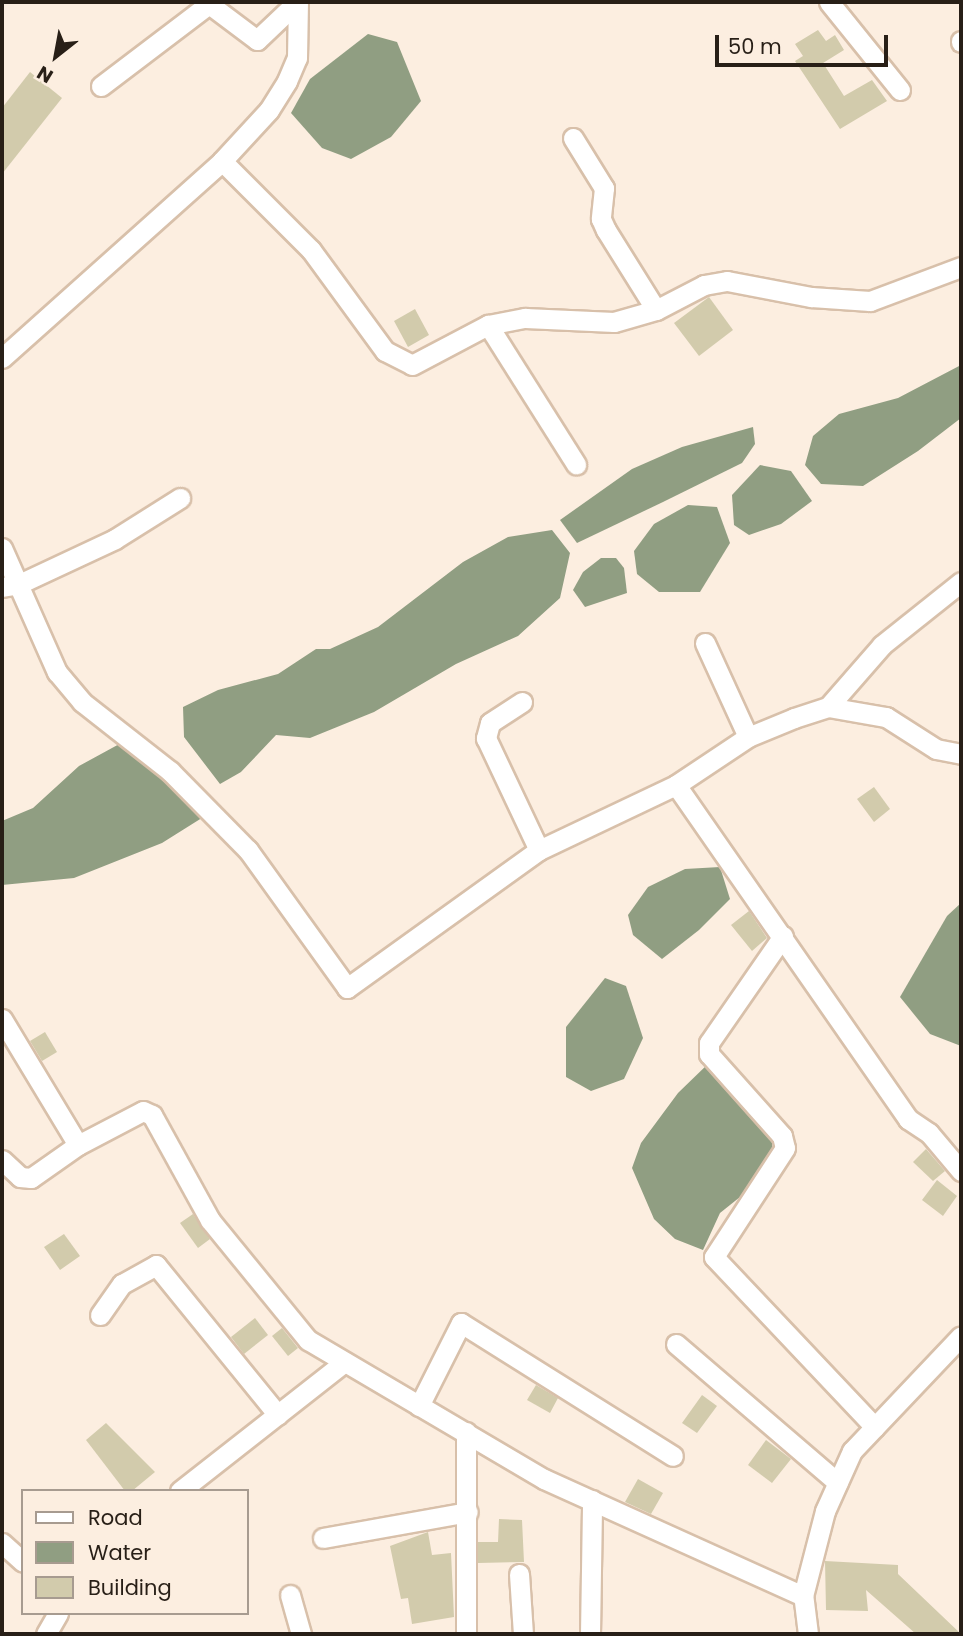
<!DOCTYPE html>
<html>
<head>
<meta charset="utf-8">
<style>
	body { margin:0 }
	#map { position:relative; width:963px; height:1636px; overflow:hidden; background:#fceee0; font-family:Poppins,sans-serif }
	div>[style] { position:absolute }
	.water>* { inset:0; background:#909e82 }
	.building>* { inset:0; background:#d2cbac }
	.roads { filter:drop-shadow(2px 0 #d8c0aa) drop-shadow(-2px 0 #d8c0aa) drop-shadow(0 2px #d8c0aa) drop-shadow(0 -2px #d8c0aa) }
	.minor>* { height:19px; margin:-9.5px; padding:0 9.5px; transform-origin:9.5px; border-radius:9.5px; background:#fff }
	span { translate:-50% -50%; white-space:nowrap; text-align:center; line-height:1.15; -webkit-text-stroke:6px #fceee0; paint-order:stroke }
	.frame { position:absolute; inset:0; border:4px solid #281f17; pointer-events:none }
	.legend { position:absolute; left:21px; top:1489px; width:228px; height:126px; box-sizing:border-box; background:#fceee0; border:2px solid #a79b90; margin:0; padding:9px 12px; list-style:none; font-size:21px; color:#281f17 }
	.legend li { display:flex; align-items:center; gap:14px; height:35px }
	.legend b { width:35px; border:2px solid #a79b90 }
	.north { position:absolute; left:21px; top:21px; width:70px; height:70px; -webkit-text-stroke:5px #fceee0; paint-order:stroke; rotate:211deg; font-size:19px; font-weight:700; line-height:28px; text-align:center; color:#281f17 }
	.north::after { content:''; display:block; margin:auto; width:24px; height:32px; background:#281f17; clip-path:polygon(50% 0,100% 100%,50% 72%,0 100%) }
	.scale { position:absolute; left:715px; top:35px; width:173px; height:32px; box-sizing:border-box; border:4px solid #281f17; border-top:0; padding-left:9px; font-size:21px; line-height:24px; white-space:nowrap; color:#281f17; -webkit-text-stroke:5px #fceee0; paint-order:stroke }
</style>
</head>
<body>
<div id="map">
	<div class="water">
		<i style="clip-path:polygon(368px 34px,397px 42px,421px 101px,391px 137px,351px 159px,322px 148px,291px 113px,310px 79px)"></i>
		<i style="clip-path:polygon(961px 365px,961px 418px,918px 451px,863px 486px,821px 484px,805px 465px,813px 436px,839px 414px,898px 398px)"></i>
		<i style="clip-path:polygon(753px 427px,755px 444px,742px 463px,663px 502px,577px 543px,560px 520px,632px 469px,682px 447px)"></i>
		<i style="clip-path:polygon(760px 465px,791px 471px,812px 501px,781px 524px,749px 535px,734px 525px,732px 495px)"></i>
		<i style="clip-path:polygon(688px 505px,717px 507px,730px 543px,700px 592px,659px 592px,637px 574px,634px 551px,654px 524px)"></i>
		<i style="clip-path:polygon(552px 530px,570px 553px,560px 598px,518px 636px,456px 664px,374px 712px,310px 738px,276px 735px,241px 772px,220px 784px,184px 737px,183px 707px,218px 690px,278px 674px,316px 649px,330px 649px,378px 627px,463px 562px,508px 537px)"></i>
		<i style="clip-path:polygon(601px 558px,616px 558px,624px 568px,627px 593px,585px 607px,573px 590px,583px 572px)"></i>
		<i style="clip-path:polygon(123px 742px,157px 762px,205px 816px,162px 843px,74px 878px,2px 885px,2px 821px,33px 808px,79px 766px)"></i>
		<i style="clip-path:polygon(720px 867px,730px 899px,699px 930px,662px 959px,633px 935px,628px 915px,648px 887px,685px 869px)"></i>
		<i style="clip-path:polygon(961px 903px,961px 1046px,930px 1034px,900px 997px,947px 916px)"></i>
		<i style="clip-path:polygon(605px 978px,626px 986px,643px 1038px,624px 1079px,591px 1091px,566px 1077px,566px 1027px)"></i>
		<i style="clip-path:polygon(711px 1061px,771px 1130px,773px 1154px,750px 1189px,720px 1213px,703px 1250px,675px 1239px,654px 1219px,632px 1168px,641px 1143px,678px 1093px)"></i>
	</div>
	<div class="building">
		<i style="clip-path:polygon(818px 30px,826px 41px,835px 35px,844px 50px,823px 63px,844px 96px,872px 80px,887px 101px,840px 129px,795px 61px,803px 56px,795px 44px)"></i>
		<i style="clip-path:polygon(30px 72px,62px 98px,2px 174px,2px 108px)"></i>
		<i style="clip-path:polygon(709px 297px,733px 330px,699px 356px,674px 323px)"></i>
		<i style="clip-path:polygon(415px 309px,429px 335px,408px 347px,394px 321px)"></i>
		<i style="clip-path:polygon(874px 787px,890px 809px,874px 822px,857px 799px)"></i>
		<i style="clip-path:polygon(749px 911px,767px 938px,752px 951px,731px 925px)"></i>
		<i style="clip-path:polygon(45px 1032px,57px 1052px,42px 1061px,30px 1041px)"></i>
		<i style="clip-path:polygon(926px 1149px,945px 1171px,933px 1181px,913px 1162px)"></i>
		<i style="clip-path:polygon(937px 1180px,957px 1196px,943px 1216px,922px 1200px)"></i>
		<i style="clip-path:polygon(193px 1214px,210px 1239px,198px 1248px,180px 1223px)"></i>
		<i style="clip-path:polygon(64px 1234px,80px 1256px,60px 1270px,44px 1247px)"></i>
		<i style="clip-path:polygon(255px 1318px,268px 1335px,244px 1354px,231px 1337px)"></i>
		<i style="clip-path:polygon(282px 1328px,298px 1348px,288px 1356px,272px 1336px)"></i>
		<i style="clip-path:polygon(536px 1385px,558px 1398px,550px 1413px,527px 1400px)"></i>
		<i style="clip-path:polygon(702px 1395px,717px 1406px,697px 1433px,682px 1423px)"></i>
		<i style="clip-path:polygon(106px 1423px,155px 1472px,132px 1491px,125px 1491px,86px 1440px)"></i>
		<i style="clip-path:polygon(766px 1440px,791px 1459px,772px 1483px,748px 1465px)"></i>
		<i style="clip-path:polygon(638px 1479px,663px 1493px,651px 1514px,625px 1502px)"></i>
		<i style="clip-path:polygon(499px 1519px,522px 1520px,524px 1562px,478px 1563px,478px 1542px,498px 1542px)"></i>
		<i style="clip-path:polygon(428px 1532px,432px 1555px,451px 1553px,454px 1617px,412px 1624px,408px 1598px,401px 1599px,390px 1546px)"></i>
		<i style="clip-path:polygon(825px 1561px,898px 1565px,898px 1574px,961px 1634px,916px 1634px,866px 1590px,868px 1611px,826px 1610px)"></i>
	</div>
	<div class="roads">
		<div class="minor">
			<i style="left:829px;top:2px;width:113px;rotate:51.1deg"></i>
			<i style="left:961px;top:41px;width:1px;rotate:90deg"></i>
			<i style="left:101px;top:86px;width:136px;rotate:-37.2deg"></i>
			<i style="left:209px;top:4px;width:60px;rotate:36.9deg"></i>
			<i style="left:257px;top:40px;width:55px;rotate:-43.5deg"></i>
			<i style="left:573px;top:138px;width:59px;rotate:58.2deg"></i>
			<i style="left:604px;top:188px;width:31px;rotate:96deg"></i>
			<i style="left:601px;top:219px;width:12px;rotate:66deg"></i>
			<i style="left:606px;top:230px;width:94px;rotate:58deg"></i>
			<i style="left:222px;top:161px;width:69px;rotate:-47.3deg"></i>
			<i style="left:269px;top:110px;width:34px;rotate:-58deg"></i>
			<i style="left:287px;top:81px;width:25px;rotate:-67deg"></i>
			<i style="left:297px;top:58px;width:56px;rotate:-89deg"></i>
			<i style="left:488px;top:325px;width:165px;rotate:57.7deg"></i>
			<i style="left:2px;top:358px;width:295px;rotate:-41.8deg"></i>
			<i style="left:222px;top:161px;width:126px;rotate:45deg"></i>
			<i style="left:311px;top:250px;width:125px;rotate:53.8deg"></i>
			<i style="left:385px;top:351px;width:30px;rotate:27deg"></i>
			<i style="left:412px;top:365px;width:86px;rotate:-27.8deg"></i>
			<i style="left:488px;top:325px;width:38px;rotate:-11deg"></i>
			<i style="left:525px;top:318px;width:89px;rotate:2.6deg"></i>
			<i style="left:614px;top:322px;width:44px;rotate:-15.9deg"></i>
			<i style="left:656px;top:310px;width:54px;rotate:-27.5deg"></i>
			<i style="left:704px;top:285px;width:23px;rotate:-10deg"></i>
			<i style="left:727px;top:281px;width:86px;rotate:10.8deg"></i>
			<i style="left:811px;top:297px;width:59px;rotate:3.9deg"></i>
			<i style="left:870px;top:301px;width:97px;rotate:-20.5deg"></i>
			<i style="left:2px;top:548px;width:136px;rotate:66.1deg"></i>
			<i style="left:57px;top:672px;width:39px;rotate:50deg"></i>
			<i style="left:82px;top:702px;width:112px;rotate:38.1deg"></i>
			<i style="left:170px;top:771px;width:111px;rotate:45.4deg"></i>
			<i style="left:248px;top:850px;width:170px;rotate:54.3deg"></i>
			<i style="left:347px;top:988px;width:236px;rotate:-35.7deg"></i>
			<i style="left:539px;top:850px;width:152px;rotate:-25.4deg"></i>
			<i style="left:676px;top:785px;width:87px;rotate:-33.7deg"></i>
			<i style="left:748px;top:737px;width:50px;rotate:-22.4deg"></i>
			<i style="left:794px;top:718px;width:36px;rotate:-18deg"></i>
			<i style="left:828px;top:707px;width:59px;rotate:9.8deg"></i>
			<i style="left:886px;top:717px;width:59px;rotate:32.6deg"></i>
			<i style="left:936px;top:749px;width:25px;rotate:11deg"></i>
			<i style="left:2px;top:587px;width:17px;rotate:-10deg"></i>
			<i style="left:19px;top:584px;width:106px;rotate:-25.1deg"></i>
			<i style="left:115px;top:539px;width:77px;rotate:-32.2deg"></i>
			<i style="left:705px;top:643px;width:103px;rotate:65.4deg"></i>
			<i style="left:522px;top:702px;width:38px;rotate:147deg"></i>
			<i style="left:490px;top:723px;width:16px;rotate:105deg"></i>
			<i style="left:486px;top:738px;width:124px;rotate:64.7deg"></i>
			<i style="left:828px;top:707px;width:82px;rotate:-48.9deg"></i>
			<i style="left:882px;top:645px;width:101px;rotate:-38.6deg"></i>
			<i style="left:676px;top:785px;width:407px;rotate:55.2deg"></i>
			<i style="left:908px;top:1119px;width:25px;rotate:34deg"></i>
			<i style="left:929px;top:1133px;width:50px;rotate:49.9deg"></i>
			<i style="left:783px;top:936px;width:130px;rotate:124.7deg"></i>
			<i style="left:709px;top:1043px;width:11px;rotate:90deg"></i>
			<i style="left:709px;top:1054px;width:110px;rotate:48.3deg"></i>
			<i style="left:782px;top:1136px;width:12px;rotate:76deg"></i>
			<i style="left:785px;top:1148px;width:130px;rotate:123.1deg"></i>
			<i style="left:714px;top:1257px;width:234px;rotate:46.6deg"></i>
			<i style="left:2px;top:1019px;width:147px;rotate:58.9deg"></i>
			<i style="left:78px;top:1145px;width:73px;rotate:-27.6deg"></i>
			<i style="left:143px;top:1111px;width:10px;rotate:24deg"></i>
			<i style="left:152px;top:1115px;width:120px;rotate:61.1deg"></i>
			<i style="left:210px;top:1220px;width:155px;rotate:50.8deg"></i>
			<i style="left:308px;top:1340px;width:274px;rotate:30.5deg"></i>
			<i style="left:544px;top:1479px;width:284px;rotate:24.3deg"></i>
			<i style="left:2px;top:1160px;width:25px;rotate:43deg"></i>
			<i style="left:20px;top:1177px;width:11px;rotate:5deg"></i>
			<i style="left:31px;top:1178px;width:57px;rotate:-35.1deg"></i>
			<i style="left:100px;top:1315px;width:38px;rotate:-55deg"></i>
			<i style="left:122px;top:1284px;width:39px;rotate:-29deg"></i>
			<i style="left:156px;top:1265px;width:193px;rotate:50.9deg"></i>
			<i style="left:676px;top:1344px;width:213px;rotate:40.6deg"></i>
			<i style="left:419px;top:1406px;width:93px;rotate:-63.2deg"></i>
			<i style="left:461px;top:1323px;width:250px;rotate:32.1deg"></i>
			<i style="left:466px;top:1432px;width:202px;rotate:90deg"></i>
			<i style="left:180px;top:1491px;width:206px;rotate:-38.1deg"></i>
			<i style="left:323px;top:1538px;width:147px;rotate:-10.2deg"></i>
			<i style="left:2px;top:1543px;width:28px;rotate:42deg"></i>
			<i style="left:519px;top:1574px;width:60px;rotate:86.2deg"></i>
			<i style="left:290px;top:1595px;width:41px;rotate:74.2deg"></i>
			<i style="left:46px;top:1634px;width:24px;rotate:-60deg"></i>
			<i style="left:590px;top:1634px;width:134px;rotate:-89.1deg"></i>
			<i style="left:808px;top:1634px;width:38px;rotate:-97deg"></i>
			<i style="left:803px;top:1596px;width:88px;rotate:-75.5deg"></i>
			<i style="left:825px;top:1511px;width:66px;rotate:-65.8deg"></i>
			<i style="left:852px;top:1451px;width:158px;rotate:-46.5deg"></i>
		</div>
	</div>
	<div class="frame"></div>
	<ul class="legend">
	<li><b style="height:9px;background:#fff"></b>Road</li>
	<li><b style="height:19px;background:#909e82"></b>Water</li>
	<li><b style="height:19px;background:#d2cbac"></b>Building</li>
	</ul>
	<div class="north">N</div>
	<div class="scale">50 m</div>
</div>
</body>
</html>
